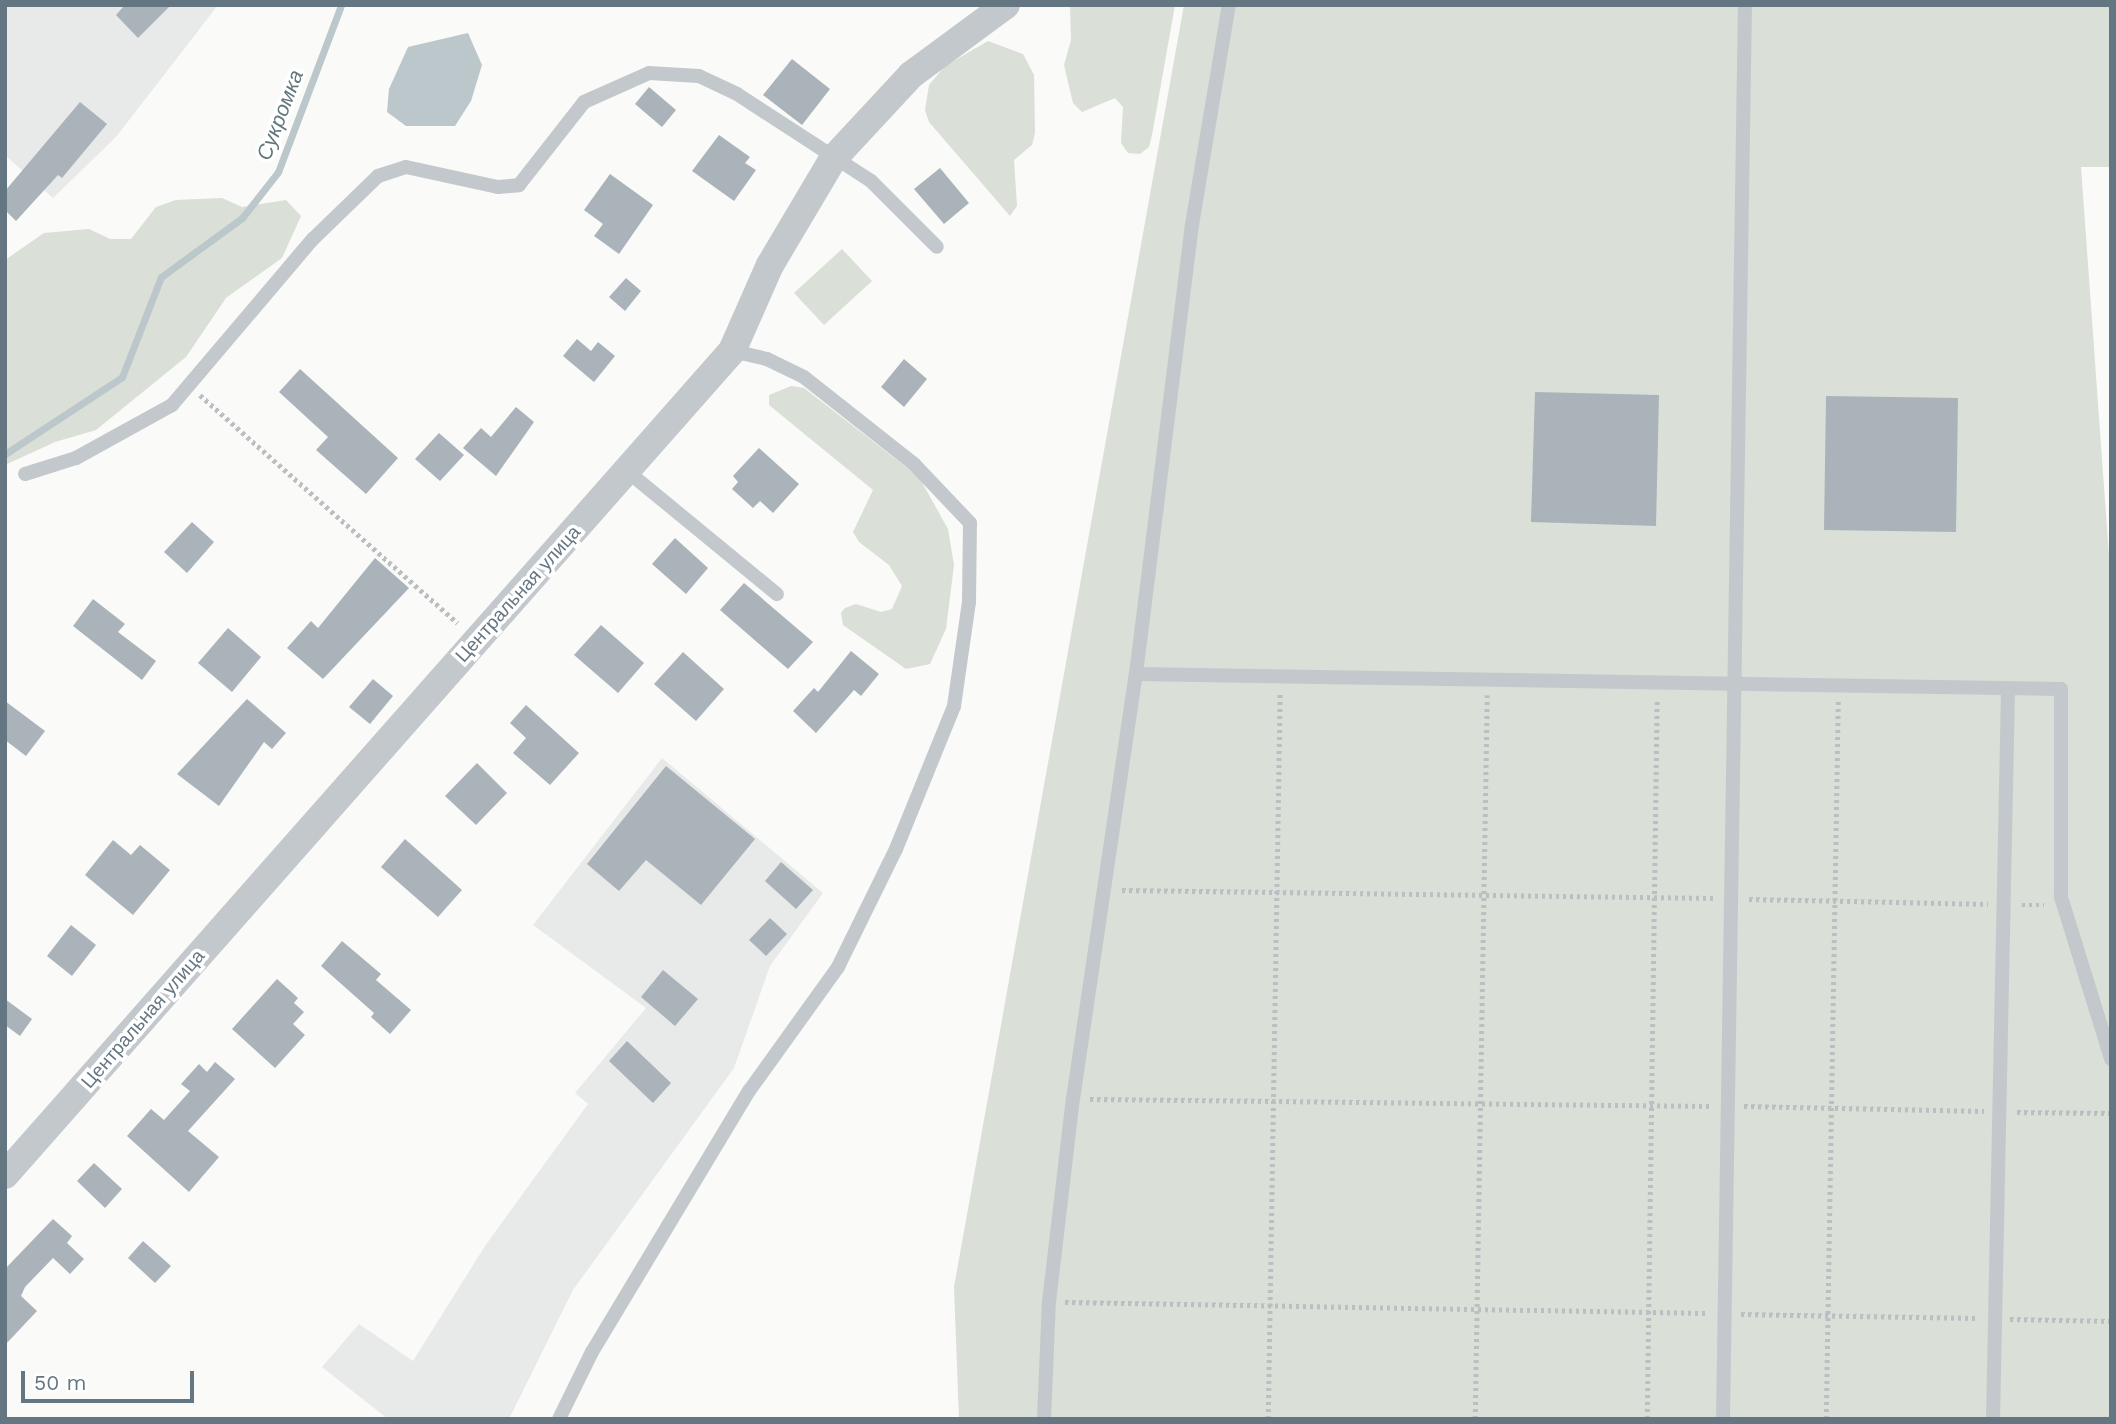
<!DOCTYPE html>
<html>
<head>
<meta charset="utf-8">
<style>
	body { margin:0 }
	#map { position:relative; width:2116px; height:1424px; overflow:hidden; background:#fafaf8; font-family:"Work Sans",sans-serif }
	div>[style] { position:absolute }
	.built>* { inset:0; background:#e8e9e9 }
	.green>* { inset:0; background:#dadfd7 }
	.water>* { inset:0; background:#bbc7cb }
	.stream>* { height:7px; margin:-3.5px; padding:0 3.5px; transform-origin:3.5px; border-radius:3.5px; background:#bbc7cb }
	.building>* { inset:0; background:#aab3b9 }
	.path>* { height:4.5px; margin-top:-2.25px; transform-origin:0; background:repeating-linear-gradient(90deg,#bbbfc2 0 3.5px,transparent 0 7px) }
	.service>* { height:14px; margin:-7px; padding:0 7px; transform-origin:7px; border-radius:7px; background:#c3c8cc }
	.minor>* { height:28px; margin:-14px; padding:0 14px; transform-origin:14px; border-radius:14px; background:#c3c8cc }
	span { translate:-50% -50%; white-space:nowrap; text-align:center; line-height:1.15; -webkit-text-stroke:7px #fff; paint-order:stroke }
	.street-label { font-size:19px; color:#657683 }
	.water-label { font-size:21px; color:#60757c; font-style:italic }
	.frame { position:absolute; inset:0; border:7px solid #657683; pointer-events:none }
	.scale { position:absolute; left:21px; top:1371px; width:173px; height:32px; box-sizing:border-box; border:4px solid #657683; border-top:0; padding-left:9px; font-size:21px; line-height:24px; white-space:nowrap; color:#657683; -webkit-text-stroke:5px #fff; paint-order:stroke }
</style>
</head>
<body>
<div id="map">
	<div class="built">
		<i style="clip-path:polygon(5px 5px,218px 5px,116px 137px,53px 198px,5px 155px)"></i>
		<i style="clip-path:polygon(662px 758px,823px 893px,770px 966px,734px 1068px,573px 1290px,509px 1419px,388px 1419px,322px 1367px,359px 1324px,413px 1361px,485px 1246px,588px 1104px,575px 1093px,646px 1008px,533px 925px)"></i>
	</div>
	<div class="green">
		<i style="clip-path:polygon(1070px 5px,1175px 5px,1152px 135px,1149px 147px,1140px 154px,1128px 153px,1121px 143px,1123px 107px,1115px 98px,1082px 112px,1073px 103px,1064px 65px,1071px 40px)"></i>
		<i style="clip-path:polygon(1184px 5px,2111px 5px,2111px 167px,2081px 167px,2111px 584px,2111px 1419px,959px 1419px,954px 1287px)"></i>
		<i style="clip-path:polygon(988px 41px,1023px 54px,1034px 75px,1035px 133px,1032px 145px,1014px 160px,1017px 206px,1010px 216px,929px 122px,925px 110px,929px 85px,945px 66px)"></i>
		<i style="clip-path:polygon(222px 198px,242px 207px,286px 200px,301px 216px,282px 258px,226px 298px,186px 357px,96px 430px,55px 442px,5px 465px,5px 260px,44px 233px,89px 229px,110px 239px,131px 239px,156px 207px,176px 200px)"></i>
		<i style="clip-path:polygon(842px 249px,872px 281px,824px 325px,794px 293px)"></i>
		<i style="clip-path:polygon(791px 386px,804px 388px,919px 477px,948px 529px,954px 565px,946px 629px,930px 664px,906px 669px,843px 625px,841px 613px,845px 608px,856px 604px,881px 612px,892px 609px,902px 586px,889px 565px,859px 542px,853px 532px,873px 490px,769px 405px,769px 395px)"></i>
	</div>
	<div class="water">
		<i style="clip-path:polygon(468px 33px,482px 65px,471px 101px,455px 126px,406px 126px,387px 112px,389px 89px,408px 47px)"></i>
	</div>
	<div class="stream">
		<i style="left:5px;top:454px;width:140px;rotate:-33.3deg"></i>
		<i style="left:122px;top:377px;width:107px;rotate:-68.7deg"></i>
		<i style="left:161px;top:277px;width:100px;rotate:-36.1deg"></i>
		<i style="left:242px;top:218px;width:58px;rotate:-52deg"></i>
		<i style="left:278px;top:172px;width:178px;rotate:-69.3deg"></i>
	</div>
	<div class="building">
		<i style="clip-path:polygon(125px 5px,171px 5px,138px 38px,116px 15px)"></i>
		<i style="clip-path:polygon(792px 59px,830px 89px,802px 125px,763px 95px)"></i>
		<i style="clip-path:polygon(649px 87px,676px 110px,662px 127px,635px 104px)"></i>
		<i style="clip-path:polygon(80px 102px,107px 124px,62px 178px,58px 175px,16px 221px,5px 210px,5px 191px)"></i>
		<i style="clip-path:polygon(719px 135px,750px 157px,745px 163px,756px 170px,734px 201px,692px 171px)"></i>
		<i style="clip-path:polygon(940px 168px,969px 203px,944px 224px,914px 189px)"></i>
		<i style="clip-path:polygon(610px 174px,653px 205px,619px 254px,594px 236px,603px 224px,584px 210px)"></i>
		<i style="clip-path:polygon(626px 278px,641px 291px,625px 311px,609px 297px)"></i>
		<i style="clip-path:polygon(577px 339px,591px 351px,598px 342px,615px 356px,594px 382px,563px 356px)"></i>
		<i style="clip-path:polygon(904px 359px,927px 379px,904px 407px,881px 387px)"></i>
		<i style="clip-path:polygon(300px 369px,398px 458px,366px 494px,316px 450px,328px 437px,279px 392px)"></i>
		<i style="clip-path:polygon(1535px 392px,1659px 395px,1656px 526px,1531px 522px)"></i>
		<i style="clip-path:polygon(1826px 396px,1958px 398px,1956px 532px,1824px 530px)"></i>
		<i style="clip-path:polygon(516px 407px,534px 422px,496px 476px,463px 448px,481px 428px,491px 437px)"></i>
		<i style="clip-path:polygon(439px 433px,464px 455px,440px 481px,415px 459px)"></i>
		<i style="clip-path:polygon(759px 448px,799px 484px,773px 513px,760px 501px,753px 508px,732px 489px,738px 482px,733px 476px)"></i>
		<i style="clip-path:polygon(192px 522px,214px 542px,187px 573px,164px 552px)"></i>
		<i style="clip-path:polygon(675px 538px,708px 568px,686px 594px,652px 564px)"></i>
		<i style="clip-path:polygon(375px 558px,409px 588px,323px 679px,287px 648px,311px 621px,318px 628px)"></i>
		<i style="clip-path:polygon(744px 583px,813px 642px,788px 669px,720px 610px)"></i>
		<i style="clip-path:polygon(93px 599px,125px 624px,118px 632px,156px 661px,142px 680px,73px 626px)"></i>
		<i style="clip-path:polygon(601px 625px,644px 663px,618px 693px,574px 655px)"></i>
		<i style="clip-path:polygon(228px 628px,261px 657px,232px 692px,198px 663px)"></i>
		<i style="clip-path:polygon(851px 651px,879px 674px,861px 696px,854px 690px,816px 733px,793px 711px,814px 688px,818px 692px)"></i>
		<i style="clip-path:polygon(683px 652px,724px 689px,696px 721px,654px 684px)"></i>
		<i style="clip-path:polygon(373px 679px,393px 696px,370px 724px,349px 707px)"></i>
		<i style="clip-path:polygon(247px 699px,286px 733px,272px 749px,264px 742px,219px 806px,177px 774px)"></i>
		<i style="clip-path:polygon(5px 701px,45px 731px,26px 756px,5px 740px)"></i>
		<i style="clip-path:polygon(526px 705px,579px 753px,550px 785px,513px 753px,526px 738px,510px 723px)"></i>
		<i style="clip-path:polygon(477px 763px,507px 793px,476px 825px,445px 796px)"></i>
		<i style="clip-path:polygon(666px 766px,755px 839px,701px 905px,646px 860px,619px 891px,587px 864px)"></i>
		<i style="clip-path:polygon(405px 839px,462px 890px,438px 917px,381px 867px)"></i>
		<i style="clip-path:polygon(113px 840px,131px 855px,140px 845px,170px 870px,133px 915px,85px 875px)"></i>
		<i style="clip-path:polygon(781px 862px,813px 890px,796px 909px,765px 881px)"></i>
		<i style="clip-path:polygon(770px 918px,787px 934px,766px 956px,749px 940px)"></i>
		<i style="clip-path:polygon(71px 925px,96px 945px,72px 976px,47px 956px)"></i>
		<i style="clip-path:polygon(342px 941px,381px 974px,376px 980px,411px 1010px,390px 1034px,371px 1017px,374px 1013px,321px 966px)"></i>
		<i style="clip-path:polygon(663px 970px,698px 999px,675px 1026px,641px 997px)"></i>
		<i style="clip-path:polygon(277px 979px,298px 998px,294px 1003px,304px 1012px,293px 1024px,305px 1035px,275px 1068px,232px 1029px)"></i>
		<i style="clip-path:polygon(5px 999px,32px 1019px,20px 1036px,5px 1025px)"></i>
		<i style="clip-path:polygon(627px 1041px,671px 1083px,653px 1103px,609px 1061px)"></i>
		<i style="clip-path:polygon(215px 1062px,235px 1079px,188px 1131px,219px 1157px,189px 1192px,127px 1136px,151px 1109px,164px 1120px,190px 1091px,181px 1084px,199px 1064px,207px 1072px)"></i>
		<i style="clip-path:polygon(94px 1163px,122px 1189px,105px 1208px,77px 1181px)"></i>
		<i style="clip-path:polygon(53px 1219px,72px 1236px,67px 1243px,84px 1259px,70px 1274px,53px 1258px,25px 1287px,21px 1296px,37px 1311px,5px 1345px,5px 1269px)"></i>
		<i style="clip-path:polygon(143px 1241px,171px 1266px,155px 1283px,128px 1258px)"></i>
	</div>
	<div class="path">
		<i style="left:200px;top:395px;width:344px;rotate:41.5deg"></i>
		<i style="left:1122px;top:890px;width:594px;rotate:0.77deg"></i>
		<i style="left:1749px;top:899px;width:239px;rotate:1.2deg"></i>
		<i style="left:2022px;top:905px;width:22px"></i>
		<i style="left:1090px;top:1099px;width:621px;rotate:0.65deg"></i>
		<i style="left:1744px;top:1106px;width:240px;rotate:1.2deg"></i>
		<i style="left:2017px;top:1112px;width:94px;rotate:0.6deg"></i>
		<i style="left:1065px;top:1302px;width:642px;rotate:0.98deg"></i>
		<i style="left:1741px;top:1314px;width:236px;rotate:1deg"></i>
		<i style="left:2010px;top:1319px;width:101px;rotate:1.1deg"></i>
		<i style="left:1268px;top:1419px;width:728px;rotate:-89.06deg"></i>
		<i style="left:1475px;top:1419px;width:724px;rotate:-89.05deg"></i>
		<i style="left:1647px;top:1419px;width:721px;rotate:-89.21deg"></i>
		<i style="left:1826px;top:1419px;width:719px;rotate:-89.04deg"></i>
	</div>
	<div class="service">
		<i style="left:627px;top:471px;width:194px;rotate:39.4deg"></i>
		<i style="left:25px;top:474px;width:53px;rotate:-17.4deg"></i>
		<i style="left:76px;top:458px;width:110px;rotate:-28.9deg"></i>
		<i style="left:172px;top:405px;width:218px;rotate:-49.7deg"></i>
		<i style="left:313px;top:239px;width:91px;rotate:-44.1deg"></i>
		<i style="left:378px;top:176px;width:29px;rotate:-18deg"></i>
		<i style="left:406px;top:167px;width:94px;rotate:12.3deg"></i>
		<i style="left:498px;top:187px;width:21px;rotate:-5deg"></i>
		<i style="left:519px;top:185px;width:105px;rotate:-51.9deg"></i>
		<i style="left:584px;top:102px;width:71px;rotate:-24deg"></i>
		<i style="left:649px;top:73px;width:50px;rotate:3.4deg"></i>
		<i style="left:699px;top:76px;width:42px;rotate:25.3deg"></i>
		<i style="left:737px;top:94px;width:160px;rotate:33deg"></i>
		<i style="left:871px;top:181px;width:93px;rotate:45deg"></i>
		<i style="left:1136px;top:674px;width:925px;rotate:0.93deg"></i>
		<i style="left:2061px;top:689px;width:208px;rotate:90deg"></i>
		<i style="left:2061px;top:897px;width:170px;rotate:72.8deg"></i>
		<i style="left:559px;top:1419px;width:75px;rotate:-63.8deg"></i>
		<i style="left:592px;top:1352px;width:305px;rotate:-59deg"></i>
		<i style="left:749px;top:1091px;width:153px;rotate:-54.3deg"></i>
		<i style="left:838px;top:967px;width:131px;rotate:-63.8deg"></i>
		<i style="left:896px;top:849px;width:154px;rotate:-67.9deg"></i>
		<i style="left:954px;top:706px;width:105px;rotate:-81.8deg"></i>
		<i style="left:969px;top:602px;width:79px;rotate:-89.3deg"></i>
		<i style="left:970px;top:523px;width:81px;rotate:-133.5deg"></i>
		<i style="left:914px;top:464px;width:140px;rotate:-141.7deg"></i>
		<i style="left:804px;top:377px;width:41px;rotate:-154.1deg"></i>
		<i style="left:767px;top:359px;width:36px;rotate:-167deg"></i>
		<i style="left:1044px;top:1419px;width:117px;rotate:-87.6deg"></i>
		<i style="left:1049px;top:1302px;width:204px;rotate:-83.3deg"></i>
		<i style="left:1073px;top:1099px;width:430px;rotate:-81.6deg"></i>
		<i style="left:1136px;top:674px;width:452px;rotate:-82.9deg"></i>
		<i style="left:1192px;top:225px;width:223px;rotate:-80.5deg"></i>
		<i style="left:1723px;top:1419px;width:1414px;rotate:-89.11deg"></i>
		<i style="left:1993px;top:1419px;width:731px;rotate:-88.82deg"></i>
	</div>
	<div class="minor">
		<i style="left:5px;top:1175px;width:1099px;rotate:-48.58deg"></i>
		<i style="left:732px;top:351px;width:94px;rotate:-66.2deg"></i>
		<i style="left:770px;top:265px;width:123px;rotate:-59.3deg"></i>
		<i style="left:833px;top:159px;width:115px;rotate:-47.1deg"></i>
		<i style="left:911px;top:75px;width:118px;rotate:-36.4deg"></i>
	</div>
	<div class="street-label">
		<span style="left:518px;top:594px;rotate:-48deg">Центральная улица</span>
		<span style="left:143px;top:1019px;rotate:-49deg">Центральная улица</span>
	</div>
	<div class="water-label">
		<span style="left:280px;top:115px;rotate:-69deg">Сукромка</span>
	</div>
	<div class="frame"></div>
	<div class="scale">50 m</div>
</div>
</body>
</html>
